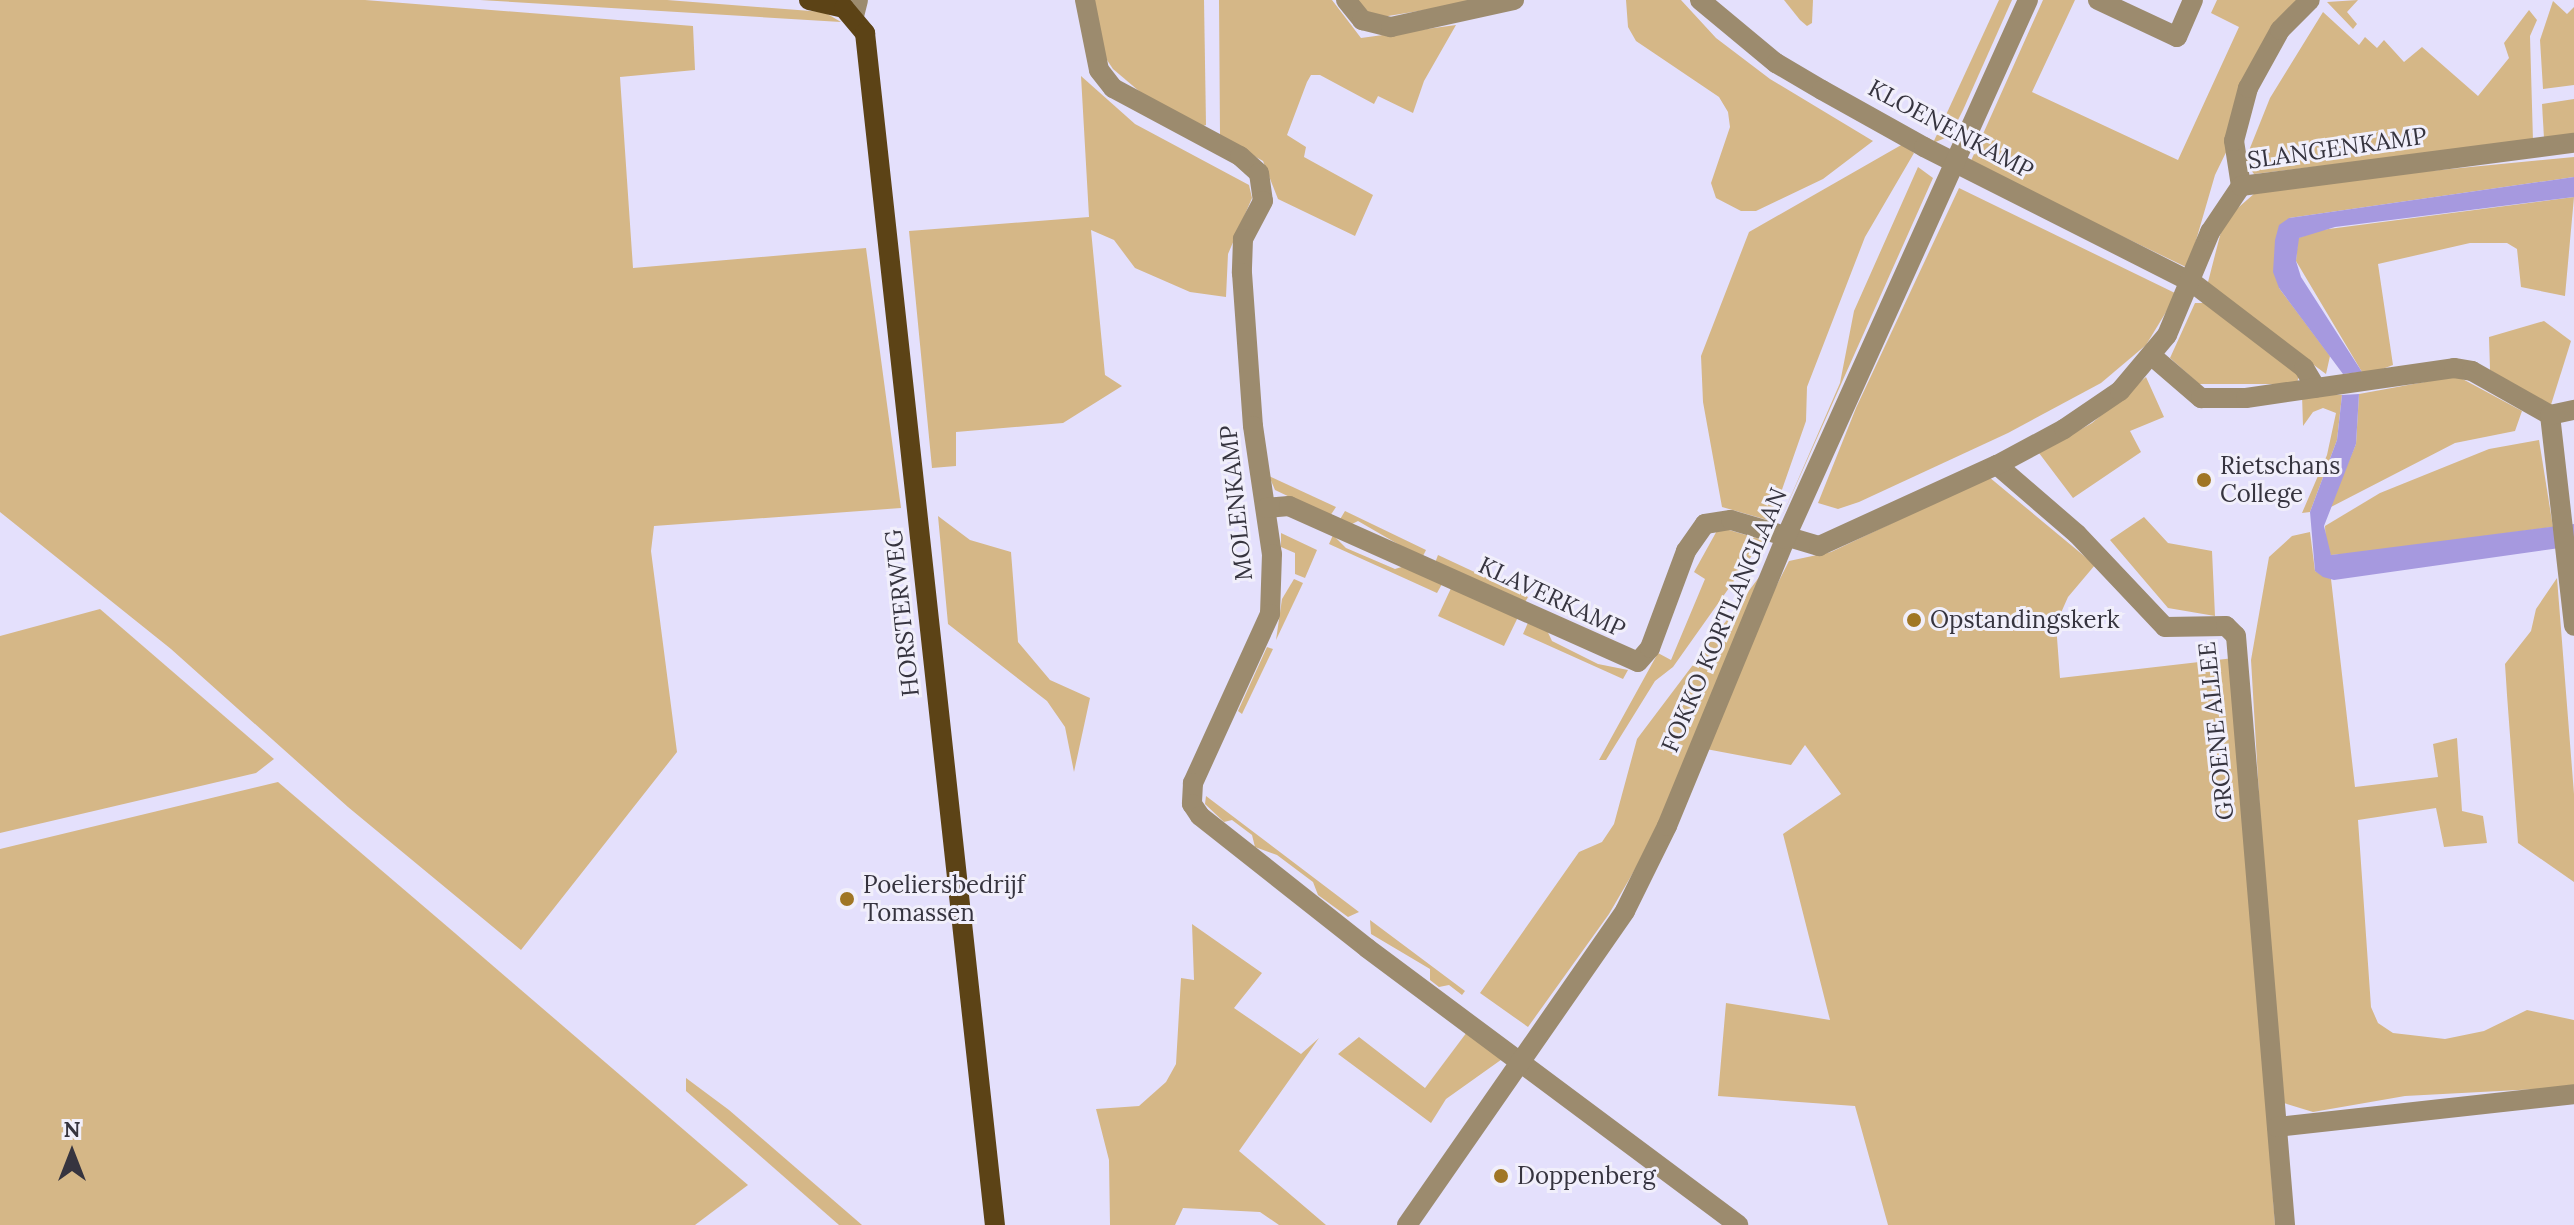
<!DOCTYPE html>
<html>
<head>
<meta charset="utf-8">
<style>
	body { margin:0 }
	#map { position:relative; width:2574px; height:1225px; overflow:hidden; background:#e4e0fc; font-family:Lora,serif }
	div>[style] { position:absolute }
	.green>* { inset:0; background:#d5b787 }
	.water>* { inset:0; background:#a699df }
	.minor>* { height:20px; margin:-10px; padding:0 10px; transform-origin:10px; border-radius:10px; background:#9c8b6e }
	.major>* { height:20px; margin:-10px; padding:0 10px; transform-origin:10px; border-radius:10px; background:#5c4316 }
	.dots>* { width:22px; height:22px; translate:-50% -50%; box-sizing:border-box; border:4px solid #f1effb; border-radius:50% }
	span { translate:-50% -50%; white-space:nowrap; text-align:center; line-height:1.15; -webkit-text-stroke:6px #f1effb; paint-order:stroke }
	.street-label { font-size:24px; color:#36343f }
	.poi-label { font-size:24px; color:#36343f }
	.left { translate:0 -50%; text-align:left }
	.north { position:absolute; left:32px; top:1113px; width:80px; height:80px; -webkit-text-stroke:6px #f1effb; paint-order:stroke; rotate:0deg; font-size:22px; font-weight:700; line-height:32px; text-align:center; color:#36343f }
	.north::after { content:''; display:block; margin:auto; width:28px; height:36px; background:#36343f; clip-path:polygon(50% 0,100% 100%,50% 72%,0 100%) }
</style>
</head>
<body>
<div id="map">
	<div class="green">
		<i style="clip-path:polygon(0 0,365px 0,693px 26px,695px 70px,620px 77px,633px 268px,866px 248px,901px 508px,654px 526px,651px 551px,677px 752px,521px 950px,348px 807px,171px 649px,0 512px)"></i>
		<i style="clip-path:polygon(480px 0,667px 0,824px 12px,841px 22px)"></i>
		<i style="clip-path:polygon(1093px 0,1204px 0,1206px 125px,1200px 127px,1146px 97px,1113px 69px,1101px 51px)"></i>
		<i style="clip-path:polygon(1219px 0,1332px 0,1361px 38px,1456px 25px,1424px 81px,1413px 113px,1378px 96px,1374px 104px,1320px 75px,1311px 75px,1307px 82px,1287px 135px,1306px 147px,1304px 157px,1373px 195px,1355px 236px,1278px 199px,1263px 161px,1220px 137px)"></i>
		<i style="clip-path:polygon(1353px 0,1486px 0,1382px 17px,1365px 14px)"></i>
		<i style="clip-path:polygon(1681px 0,1716px 38px,1770px 79px,1873px 141px,1823px 179px,1756px 211px,1741px 211px,1716px 198px,1711px 183px,1730px 127px,1728px 112px,1719px 97px,1636px 41px,1628px 27px,1626px 0)"></i>
		<i style="clip-path:polygon(1784px 0,1813px 0,1812px 23px,1807px 26px,1800px 20px)"></i>
		<i style="clip-path:polygon(1999px 0,2012px 0,1963px 110px,1950px 136px,1933px 143px)"></i>
		<i style="clip-path:polygon(2043px 0,2075px 0,2032px 92px,2178px 160px,2239px 27px,2211px 13px,2217px 0,2300px 0,2215px 175px,2188px 268px,1970px 163px)"></i>
		<i style="clip-path:polygon(2358px 0,2347px 12px,2357px 24px,2353px 29px,2327px 2px)"></i>
		<i style="clip-path:polygon(2553px 1px,2567px 14px,2574px 7px,2574px 85px,2543px 89px,2540px 40px)"></i>
		<i style="clip-path:polygon(2529px 10px,2537px 20px,2530px 36px,2533px 141px,2254px 174px,2248px 166px,2246px 158px,2270px 98px,2323px 12px,2359px 45px,2365px 37px,2377px 48px,2384px 40px,2404px 62px,2422px 47px,2478px 96px,2509px 58px,2504px 43px)"></i>
		<i style="clip-path:polygon(1081px 76px,1135px 124px,1249px 185px,1252px 198px,1228px 254px,1226px 297px,1190px 292px,1135px 268px,1114px 240px,1091px 230px,1105px 375px,1122px 386px,1063px 423px,956px 432px,956px 466px,932px 468px,909px 231px,1089px 217px)"></i>
		<i style="clip-path:polygon(2574px 99px,2574px 134px,2544px 138px,2542px 104px)"></i>
		<i style="clip-path:polygon(1903px 144px,1914px 153px,1865px 237px,1807px 387px,1806px 421px,1771px 521px,1722px 507px,1703px 402px,1701px 356px,1749px 232px)"></i>
		<i style="clip-path:polygon(2574px 157px,2574px 177px,2289px 218px,2279px 288px,2330px 356px,2326px 374px,2207px 286px,2224px 220px,2255px 193px,2317px 182px)"></i>
		<i style="clip-path:polygon(1918px 167px,1933px 178px,1780px 521px,1840px 383px,1854px 311px)"></i>
		<i style="clip-path:polygon(1959px 188px,2177px 294px,2146px 345px,2101px 383px,2008px 433px,1859px 502px,1838px 509px,1818px 503px,1856px 408px)"></i>
		<i style="clip-path:polygon(2574px 197px,2565px 296px,2521px 287px,2517px 249px,2507px 243px,2470px 243px,2378px 264px,2393px 365px,2377px 371px,2362px 372px,2296px 261px,2298px 238px,2321px 230px)"></i>
		<i style="clip-path:polygon(2195px 303px,2206px 303px,2300px 369px,2297px 384px,2199px 384px,2170px 358px)"></i>
		<i style="clip-path:polygon(2544px 321px,2571px 341px,2550px 408px,2490px 370px,2489px 337px)"></i>
		<i style="clip-path:polygon(2457px 376px,2522px 411px,2515px 431px,2455px 443px,2329px 508px,2356px 444px,2359px 394px)"></i>
		<i style="clip-path:polygon(2146px 377px,2164px 417px,2130px 431px,2141px 452px,2073px 498px,2039px 453px,2092px 423px)"></i>
		<i style="clip-path:polygon(2302px 395px,2342px 395px,2337px 440px,2310px 512px,2302px 513px,2327px 455px,2336px 413px,2323px 408px,2313px 412px,2303px 426px)"></i>
		<i style="clip-path:polygon(2539px 440px,2553px 527px,2356px 553px,2331px 555px,2326px 547px,2325px 526px,2380px 493px,2489px 449px)"></i>
		<i style="clip-path:polygon(1269px 476px,1336px 507px,1330px 516px,1275px 490px)"></i>
		<i style="clip-path:polygon(1989px 477px,2095px 565px,2068px 597px,2056px 624px,2060px 678px,2234px 658px,2275px 1225px,1888px 1225px,1855px 1106px,1718px 1096px,1726px 1003px,1830px 1020px,1783px 834px,1841px 794px,1805px 745px,1791px 765px,1706px 749px,1756px 626px,1789px 561px,1831px 552px)"></i>
		<i style="clip-path:polygon(1345px 511px,1426px 550px,1422px 558px,1358px 521px,1350px 525px,1339px 521px)"></i>
		<i style="clip-path:polygon(938px 516px,970px 540px,1011px 552px,1018px 642px,1050px 680px,1090px 698px,1074px 772px,1065px 727px,1047px 701px,948px 624px)"></i>
		<i style="clip-path:polygon(2144px 517px,2168px 543px,2212px 551px,2215px 616px,2168px 608px,2110px 540px)"></i>
		<i style="clip-path:polygon(1719px 527px,1763px 540px,1673px 667px,1655px 681px,1606px 760px,1599px 760px,1658px 653px,1671px 660px,1705px 579px,1694px 572px)"></i>
		<i style="clip-path:polygon(2310px 532px,2315px 571px,2331px 579px,2355px 787px,2438px 777px,2433px 744px,2457px 738px,2462px 811px,2483px 816px,2487px 843px,2444px 847px,2436px 808px,2358px 820px,2371px 1007px,2378px 1023px,2393px 1033px,2445px 1039px,2484px 1031px,2527px 1010px,2574px 1020px,2574px 1087px,2405px 1096px,2313px 1112px,2277px 1101px,2251px 660px,2269px 557px,2292px 536px)"></i>
		<i style="clip-path:polygon(1281px 533px,1317px 550px,1305px 578px,1295px 574px,1295px 553px,1281px 547px)"></i>
		<i style="clip-path:polygon(1333px 535px,1346px 548px,1395px 569px,1405px 566px,1442px 584px,1437px 593px,1329px 544px)"></i>
		<i style="clip-path:polygon(1438px 555px,1528px 597px,1524px 604px,1435px 563px)"></i>
		<i style="clip-path:polygon(1760px 576px,1655px 835px,1609px 914px,1528px 1027px,1480px 993px,1579px 852px,1602px 842px,1614px 824px,1637px 739px)"></i>
		<i style="clip-path:polygon(2557px 578px,2574px 794px,2574px 882px,2518px 843px,2507px 695px,2505px 664px,2531px 631px,2536px 609px)"></i>
		<i style="clip-path:polygon(1294px 579px,1303px 583px,1276px 640px,1282px 599px)"></i>
		<i style="clip-path:polygon(1453px 584px,1519px 615px,1504px 646px,1438px 616px)"></i>
		<i style="clip-path:polygon(100px 609px,274px 759px,256px 773px,0 833px,0 636px)"></i>
		<i style="clip-path:polygon(1530px 618px,1544px 624px,1552px 641px,1598px 664px,1628px 670px,1623px 679px,1523px 634px)"></i>
		<i style="clip-path:polygon(1267px 647px,1273px 649px,1242px 714px,1238px 711px)"></i>
		<i style="clip-path:polygon(278px 782px,449px 928px,748px 1185px,695px 1225px,0 1225px,0 849px)"></i>
		<i style="clip-path:polygon(1206px 796px,1359px 912px,1348px 917px,1318px 895px,1313px 882px,1277px 855px,1255px 847px,1252px 835px,1232px 820px,1224px 822px,1205px 804px)"></i>
		<i style="clip-path:polygon(1370px 920px,1465px 991px,1462px 995px,1449px 985px,1439px 987px,1430px 980px,1430px 969px,1371px 934px)"></i>
		<i style="clip-path:polygon(1192px 924px,1262px 973px,1234px 1008px,1301px 1054px,1319px 1038px,1239px 1151px,1326px 1225px,1279px 1225px,1260px 1212px,1183px 1208px,1175px 1225px,1110px 1225px,1109px 1160px,1096px 1109px,1139px 1106px,1166px 1082px,1176px 1064px,1181px 978px,1194px 980px)"></i>
		<i style="clip-path:polygon(1467px 1032px,1505px 1057px,1446px 1099px,1431px 1123px,1338px 1054px,1359px 1037px,1425px 1088px)"></i>
		<i style="clip-path:polygon(686px 1078px,729px 1110px,862px 1225px,839px 1225px,686px 1091px)"></i>
	</div>
	<div class="water">
		<i style="clip-path:polygon(2574px 177px,2574px 197px,2335px 227px,2299px 238px,2296px 261px,2301px 277px,2362px 372px,2343px 374px,2279px 288px,2273px 272px,2275px 240px,2279px 225px,2289px 218px)"></i>
		<i style="clip-path:polygon(2359px 394px,2356px 444px,2324px 526px,2331px 555px,2574px 524px,2574px 546px,2334px 580px,2323px 577px,2315px 571px,2310px 512px,2337px 440px,2342px 395px)"></i>
	</div>
	<div class="minor">
		<i style="left:1085px;top:0;width:71px;rotate:78.7deg"></i>
		<i style="left:1099px;top:70px;width:23px;rotate:52deg"></i>
		<i style="left:1113px;top:88px;width:144px;rotate:28.2deg"></i>
		<i style="left:1240px;top:156px;width:25px;rotate:42deg"></i>
		<i style="left:1259px;top:173px;width:28px;rotate:82deg"></i>
		<i style="left:1263px;top:201px;width:43px;rotate:117.8deg"></i>
		<i style="left:1243px;top:239px;width:34px;rotate:92deg"></i>
		<i style="left:1242px;top:273px;width:153px;rotate:85.9deg"></i>
		<i style="left:1253px;top:426px;width:129px;rotate:81.6deg"></i>
		<i style="left:1272px;top:554px;width:60px;rotate:91.9deg"></i>
		<i style="left:1270px;top:614px;width:186px;rotate:114.5deg"></i>
		<i style="left:1193px;top:783px;width:21px;rotate:93deg"></i>
		<i style="left:1192px;top:804px;width:14px;rotate:56deg"></i>
		<i style="left:1200px;top:816px;width:213px;rotate:38.3deg"></i>
		<i style="left:1367px;top:948px;width:463px;rotate:36.7deg"></i>
		<i style="left:1346px;top:0;width:26px;rotate:51deg"></i>
		<i style="left:1362px;top:20px;width:30px;rotate:14deg"></i>
		<i style="left:1391px;top:27px;width:126px;rotate:-12.4deg"></i>
		<i style="left:1700px;top:0;width:99px;rotate:39.7deg"></i>
		<i style="left:1776px;top:63px;width:53px;rotate:30.4deg"></i>
		<i style="left:1822px;top:90px;width:117px;rotate:29.2deg"></i>
		<i style="left:1924px;top:147px;width:301px;rotate:26.8deg"></i>
		<i style="left:2193px;top:283px;width:140px;rotate:37.4deg"></i>
		<i style="left:2304px;top:368px;width:23px;rotate:59deg"></i>
		<i style="left:2098px;top:0;width:87px;rotate:25.1deg"></i>
		<i style="left:2177px;top:37px;width:40px;rotate:-66.6deg"></i>
		<i style="left:854px;top:16px;width:16px;rotate:-76deg"></i>
		<i style="left:2241px;top:186px;width:46px;rotate:-98.8deg"></i>
		<i style="left:2234px;top:141px;width:55px;rotate:-75.2deg"></i>
		<i style="left:2248px;top:88px;width:66px;rotate:-61.1deg"></i>
		<i style="left:2280px;top:30px;width:42px;rotate:-45deg"></i>
		<i style="left:2152px;top:356px;width:65px;rotate:40.6deg"></i>
		<i style="left:2201px;top:398px;width:45px"></i>
		<i style="left:2246px;top:398px;width:210px;rotate:-8.2deg"></i>
		<i style="left:2454px;top:368px;width:18px;rotate:9deg"></i>
		<i style="left:2472px;top:371px;width:90px;rotate:29.4deg"></i>
		<i style="left:2550px;top:415px;width:212px;rotate:83.5deg"></i>
		<i style="left:2550px;top:415px;width:25px;rotate:-12deg"></i>
		<i style="left:1997px;top:465px;width:106px;rotate:40.8deg"></i>
		<i style="left:2077px;top:534px;width:128px;rotate:46.6deg"></i>
		<i style="left:2165px;top:627px;width:61px;rotate:-0.9deg"></i>
		<i style="left:2226px;top:626px;width:14px;rotate:45deg"></i>
		<i style="left:2236px;top:636px;width:591px;rotate:85.24deg"></i>
		<i style="left:1266px;top:508px;width:23px;rotate:-5deg"></i>
		<i style="left:1289px;top:506px;width:382px;rotate:24.1deg"></i>
		<i style="left:1638px;top:662px;width:18px;rotate:-49deg"></i>
		<i style="left:1650px;top:648px;width:103px;rotate:-69.6deg"></i>
		<i style="left:1686px;top:551px;width:33px;rotate:-55deg"></i>
		<i style="left:1705px;top:524px;width:26px;rotate:-9deg"></i>
		<i style="left:1731px;top:520px;width:92px;rotate:16.5deg"></i>
		<i style="left:1819px;top:546px;width:196px;rotate:-24.5deg"></i>
		<i style="left:1997px;top:465px;width:76px;rotate:-28.2deg"></i>
		<i style="left:2064px;top:429px;width:68px;rotate:-34.2deg"></i>
		<i style="left:2120px;top:391px;width:73px;rotate:-50deg"></i>
		<i style="left:2167px;top:335px;width:112px;rotate:-67.3deg"></i>
		<i style="left:2210px;top:232px;width:55px;rotate:-56deg"></i>
		<i style="left:2241px;top:186px;width:336px;rotate:-7.4deg"></i>
		<i style="left:2277px;top:1127px;width:299px;rotate:-6.3deg"></i>
		<i style="left:1407px;top:1225px;width:382px;rotate:-55.2deg"></i>
		<i style="left:1625px;top:911px;width:95px;rotate:-63.7deg"></i>
		<i style="left:1667px;top:826px;width:310px;rotate:-67.6deg"></i>
		<i style="left:1785px;top:539px;width:591px;rotate:-65.73deg"></i>
	</div>
	<div class="major">
		<i style="left:809px;top:0;width:36px;rotate:13deg"></i>
		<i style="left:844px;top:8px;width:33px;rotate:50deg"></i>
		<i style="left:865px;top:33px;width:1199px;rotate:83.78deg"></i>
	</div>
	<div class="dots">
		<i style="left:2204px;top:480px;background:#a07625"></i>
		<i style="left:1914px;top:620px;background:#a07625"></i>
		<i style="left:847px;top:899px;background:#a07625"></i>
		<i style="left:1501px;top:1176px;background:#a07625"></i>
	</div>
	<div class="street-label">
		<span style="left:1951px;top:129px;rotate:28deg">KLOENENKAMP</span>
		<span style="left:2337px;top:148px;rotate:-8deg">SLANGENKAMP</span>
		<span style="left:1236px;top:503px;rotate:-96deg">MOLENKAMP</span>
		<span style="left:1552px;top:597px;rotate:25deg">KLAVERKAMP</span>
		<span style="left:902px;top:613px;rotate:-96deg">HORSTERWEG</span>
		<span style="left:1724px;top:620px;rotate:-67deg">FOKKO KORTLANGLAAN</span>
		<span style="left:2216px;top:731px;rotate:-96deg">GROENE ALLEE</span>
	</div>
	<div class="poi-label">
		<span class="left" style="left:2220px;top:480px">Rietschans<br>College</span>
		<span class="left" style="left:1930px;top:620px">Opstandingskerk</span>
		<span class="left" style="left:863px;top:899px">Poeliersbedrijf<br>Tomassen</span>
		<span class="left" style="left:1517px;top:1176px">Doppenberg</span>
	</div>
	<div class="north">N</div>
</div>
</body>
</html>
